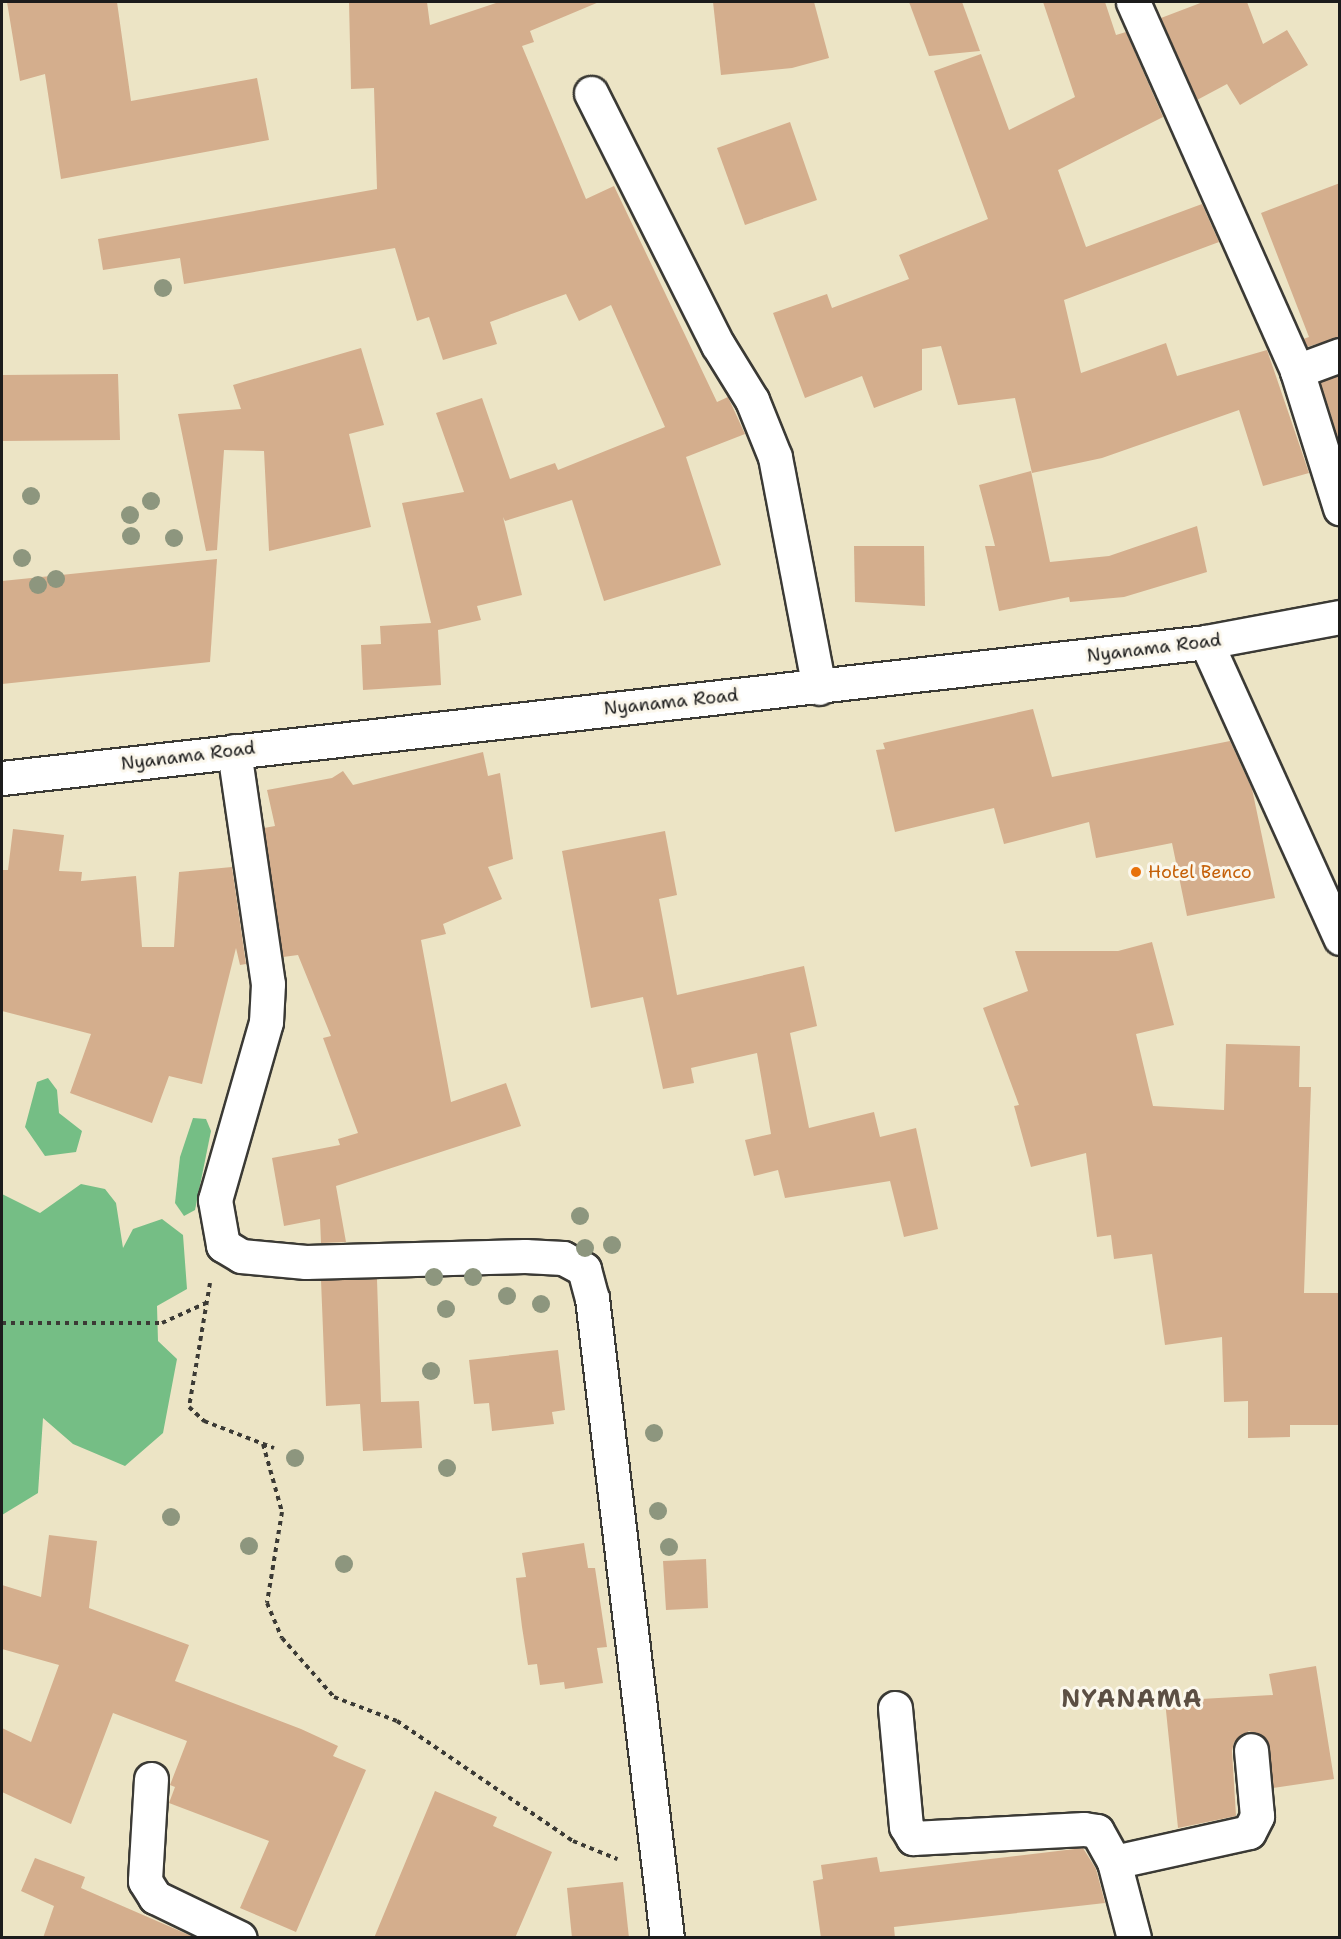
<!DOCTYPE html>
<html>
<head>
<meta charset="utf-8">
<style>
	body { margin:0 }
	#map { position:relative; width:1341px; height:1939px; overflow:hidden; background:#ece4c5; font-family:"Shantell Sans",sans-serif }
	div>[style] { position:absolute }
	.forest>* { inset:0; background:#75be85 }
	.building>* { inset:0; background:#d4ae8d }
	.path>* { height:4px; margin-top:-2px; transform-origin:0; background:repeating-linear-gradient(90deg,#3b3a35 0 4.5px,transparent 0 9px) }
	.roads { filter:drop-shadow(2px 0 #3b3a35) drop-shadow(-2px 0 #3b3a35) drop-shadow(0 2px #3b3a35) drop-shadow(0 -2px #3b3a35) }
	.minor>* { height:33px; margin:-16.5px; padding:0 16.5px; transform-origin:16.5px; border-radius:16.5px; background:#fff }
	.trees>* { width:18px; height:18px; margin:-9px; border-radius:50%; background:#8d967e }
	.dots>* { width:16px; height:16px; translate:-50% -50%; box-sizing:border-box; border:3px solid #fbf7ec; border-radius:50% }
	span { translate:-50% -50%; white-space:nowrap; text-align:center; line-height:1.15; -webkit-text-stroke:6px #fbf7ec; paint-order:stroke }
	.street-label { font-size:18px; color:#1c1c1c }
	.food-label { font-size:18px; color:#c56008 }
	.left { translate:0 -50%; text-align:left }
	.district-label { font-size:24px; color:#5c4f44; font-weight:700; letter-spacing:1.5px }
	.frame { position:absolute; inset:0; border:3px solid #1c1c1c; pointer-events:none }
</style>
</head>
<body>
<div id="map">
	<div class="forest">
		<i style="clip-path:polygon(48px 1078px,57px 1090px,59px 1113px,82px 1131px,76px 1152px,45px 1156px,25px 1127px,37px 1082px)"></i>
		<i style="clip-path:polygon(193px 1118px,206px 1119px,211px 1131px,195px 1210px,184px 1216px,175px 1203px,180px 1157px)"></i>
		<i style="clip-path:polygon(81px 1184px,105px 1189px,116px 1203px,123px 1248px,133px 1229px,162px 1219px,183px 1235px,187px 1289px,157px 1306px,158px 1341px,177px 1359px,163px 1433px,125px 1466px,73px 1444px,43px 1418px,38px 1493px,2px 1515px,2px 1194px,40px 1213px)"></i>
	</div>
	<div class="building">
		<i style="clip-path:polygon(7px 2px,117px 2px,131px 101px,257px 78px,269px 140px,61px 179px,45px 74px,20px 81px)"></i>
		<i style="clip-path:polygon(349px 2px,427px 2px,430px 25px,499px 2px,599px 2px,530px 31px,534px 42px,522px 46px,586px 199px,614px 186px,717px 402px,728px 397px,745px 434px,686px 457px,721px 565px,604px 601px,572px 500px,505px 521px,503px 517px,522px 595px,477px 606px,481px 620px,438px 630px,441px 685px,363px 690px,361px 645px,381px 644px,380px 626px,431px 623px,402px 503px,464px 492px,436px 413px,482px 398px,510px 479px,555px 463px,558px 470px,665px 427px,611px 305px,579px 321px,566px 294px,490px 322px,497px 344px,443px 360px,429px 317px,417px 321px,395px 248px,184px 284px,180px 258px,103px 270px,98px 239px,377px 189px,374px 88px,351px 89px)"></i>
		<i style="clip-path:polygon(713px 2px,814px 2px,829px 58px,792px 68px,721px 75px)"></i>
		<i style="clip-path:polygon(909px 2px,962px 2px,980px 51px,929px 56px)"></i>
		<i style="clip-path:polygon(1043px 2px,1105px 2px,1116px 35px,1126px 32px,1163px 117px,1058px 170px,1086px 247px,1202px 204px,1219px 242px,1064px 300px,1081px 373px,1166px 343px,1177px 376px,1267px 350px,1309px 473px,1263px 486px,1239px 410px,1102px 458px,1032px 473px,1015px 398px,958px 405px,941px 346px,922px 349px,922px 390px,874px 408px,862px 376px,805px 398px,773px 313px,827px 294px,832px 308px,909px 279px,899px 255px,988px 219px,934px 71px,981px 54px,1009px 130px,1075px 97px)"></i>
		<i style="clip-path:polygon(1203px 2px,1247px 2px,1263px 44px,1287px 30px,1308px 65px,1240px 105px,1227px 84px,1197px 100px,1161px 18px)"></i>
		<i style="clip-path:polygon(790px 122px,817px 200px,745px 225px,717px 148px)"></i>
		<i style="clip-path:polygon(1340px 183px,1340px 337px,1307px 347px,1303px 339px,1309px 337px,1261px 213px)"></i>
		<i style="clip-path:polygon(361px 348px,384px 425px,349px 434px,371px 527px,269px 551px,264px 451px,224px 450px,217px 550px,206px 551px,178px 414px,241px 409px,233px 385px)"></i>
		<i style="clip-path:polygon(118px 374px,120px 440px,2px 441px,2px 375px)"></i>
		<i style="clip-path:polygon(1340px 375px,1340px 444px,1320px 382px)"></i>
		<i style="clip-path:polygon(1031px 471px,1050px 562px,1109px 556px,1197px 526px,1207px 572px,1124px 597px,1070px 602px,1069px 597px,999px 611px,985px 546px,995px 546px,979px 485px)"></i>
		<i style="clip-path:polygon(854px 546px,924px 546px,925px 606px,855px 602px)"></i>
		<i style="clip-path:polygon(217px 559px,210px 662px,2px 684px,2px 581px)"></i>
		<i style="clip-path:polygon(1033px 709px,1052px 777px,1230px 741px,1252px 789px,1275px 898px,1187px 916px,1172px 843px,1096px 858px,1089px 822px,1004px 844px,994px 808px,895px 832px,876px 750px,885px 749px,883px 743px)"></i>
		<i style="clip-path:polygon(483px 752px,488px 776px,500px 773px,513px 859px,488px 867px,502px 899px,443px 924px,446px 934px,421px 940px,451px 1102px,506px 1083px,521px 1126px,336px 1186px,346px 1242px,321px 1243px,320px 1219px,284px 1226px,272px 1158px,340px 1145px,338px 1139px,358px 1133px,323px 1038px,331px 1036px,298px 955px,283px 957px,264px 828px,275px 826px,267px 790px,332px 778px,343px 771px,353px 785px)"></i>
		<i style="clip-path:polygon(13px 829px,64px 835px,59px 871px,82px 872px,81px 881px,136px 876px,142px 947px,174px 947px,179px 872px,232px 867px,246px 964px,240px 965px,236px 948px,202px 1084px,169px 1076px,152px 1123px,70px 1093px,91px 1034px,2px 1011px,2px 870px,8px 870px)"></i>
		<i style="clip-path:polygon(665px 831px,677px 895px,659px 899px,677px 995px,804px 966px,817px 1026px,790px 1033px,809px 1128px,874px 1112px,880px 1137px,916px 1128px,938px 1229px,904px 1237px,890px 1181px,785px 1198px,778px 1170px,754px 1176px,745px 1140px,771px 1134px,757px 1053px,691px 1068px,694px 1083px,663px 1089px,643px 997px,591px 1008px,562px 851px)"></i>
		<i style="clip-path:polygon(1152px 942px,1174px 1025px,1136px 1034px,1153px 1106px,1224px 1110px,1226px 1044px,1300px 1046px,1299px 1087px,1311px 1087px,1304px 1293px,1340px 1293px,1340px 1425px,1290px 1425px,1290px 1437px,1248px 1438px,1248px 1401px,1224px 1402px,1222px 1337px,1165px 1345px,1152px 1254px,1114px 1259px,1111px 1235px,1097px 1237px,1086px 1153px,1031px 1167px,1014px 1106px,1019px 1105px,983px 1008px,1028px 991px,1015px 951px,1118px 951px)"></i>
		<i style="clip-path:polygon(377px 1279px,381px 1402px,419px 1401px,422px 1448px,363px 1451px,360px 1404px,326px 1406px,321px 1280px)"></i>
		<i style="clip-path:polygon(558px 1350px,565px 1410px,552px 1412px,554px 1424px,492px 1431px,489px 1403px,474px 1404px,469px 1360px)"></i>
		<i style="clip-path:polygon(49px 1535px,97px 1541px,89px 1608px,189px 1645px,175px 1681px,301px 1729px,338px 1746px,333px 1756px,366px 1770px,296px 1932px,240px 1908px,269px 1841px,169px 1803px,175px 1787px,170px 1785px,187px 1741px,113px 1713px,71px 1824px,2px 1792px,2px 1728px,31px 1742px,59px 1665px,2px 1649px,2px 1585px,41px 1597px)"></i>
		<i style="clip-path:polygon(584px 1543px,588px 1568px,595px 1568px,607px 1647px,597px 1648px,603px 1683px,565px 1689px,564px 1682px,540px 1685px,537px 1664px,528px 1665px,522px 1627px,516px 1578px,526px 1577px,522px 1553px)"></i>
		<i style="clip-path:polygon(706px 1559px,708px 1608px,666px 1610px,663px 1561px)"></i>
		<i style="clip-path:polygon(1316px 1666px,1334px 1779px,1273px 1788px,1267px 1740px,1249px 1731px,1234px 1742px,1232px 1751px,1236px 1816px,1178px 1828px,1165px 1701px,1273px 1695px,1269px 1674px)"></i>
		<i style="clip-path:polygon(435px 1791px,497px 1817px,493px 1826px,552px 1852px,515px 1938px,374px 1938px)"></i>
		<i style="clip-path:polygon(1083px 1848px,1096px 1869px,1105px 1903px,894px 1927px,895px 1938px,821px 1938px,813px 1881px,823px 1879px,821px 1865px,877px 1857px,880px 1872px)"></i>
		<i style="clip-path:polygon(35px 1858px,85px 1877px,81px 1888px,196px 1938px,43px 1938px,54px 1906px,21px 1891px)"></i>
		<i style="clip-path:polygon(623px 1882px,629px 1938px,572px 1938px,567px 1888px)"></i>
	</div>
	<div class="path">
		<i style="left:210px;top:1283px;width:126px;rotate:99.6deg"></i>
		<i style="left:189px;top:1407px;width:21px;rotate:43deg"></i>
		<i style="left:204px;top:1421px;width:75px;rotate:21.1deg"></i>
		<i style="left:2px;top:1323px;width:160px"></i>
		<i style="left:162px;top:1323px;width:48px;rotate:-24.4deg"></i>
		<i style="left:263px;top:1444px;width:71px;rotate:74.4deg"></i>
		<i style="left:282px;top:1512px;width:92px;rotate:99.4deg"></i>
		<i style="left:267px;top:1603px;width:38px;rotate:67deg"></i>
		<i style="left:282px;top:1638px;width:79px;rotate:48.6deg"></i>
		<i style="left:334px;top:1697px;width:67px;rotate:20.9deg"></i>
		<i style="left:397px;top:1721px;width:213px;rotate:34.3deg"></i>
		<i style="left:573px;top:1841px;width:48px;rotate:22.2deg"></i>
	</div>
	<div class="roads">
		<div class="minor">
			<i style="left:1133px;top:2px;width:404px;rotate:66deg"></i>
			<i style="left:591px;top:93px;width:282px;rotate:63.3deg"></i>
			<i style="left:718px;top:345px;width:65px;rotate:58.3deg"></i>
			<i style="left:752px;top:400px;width:61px;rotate:68deg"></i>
			<i style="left:775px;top:457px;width:235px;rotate:79.2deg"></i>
			<i style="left:1340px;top:355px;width:46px;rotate:159.6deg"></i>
			<i style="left:1297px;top:371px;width:144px;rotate:72.6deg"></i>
			<i style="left:1206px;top:642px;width:325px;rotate:65.6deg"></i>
			<i style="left:234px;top:751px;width:235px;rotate:81.7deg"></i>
			<i style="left:268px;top:984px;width:38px;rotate:93deg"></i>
			<i style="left:266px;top:1022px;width:185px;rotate:106deg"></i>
			<i style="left:215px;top:1200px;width:46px;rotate:79.9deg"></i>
			<i style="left:223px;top:1245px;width:21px;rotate:31deg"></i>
			<i style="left:241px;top:1256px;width:65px;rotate:5.3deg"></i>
			<i style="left:306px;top:1262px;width:219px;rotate:-1.6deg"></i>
			<i style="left:525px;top:1256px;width:38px;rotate:3deg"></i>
			<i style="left:563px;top:1258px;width:24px;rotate:28deg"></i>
			<i style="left:584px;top:1269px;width:30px;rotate:75deg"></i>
			<i style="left:592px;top:1298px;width:644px;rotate:83.32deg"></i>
			<i style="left:2px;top:778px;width:1212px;rotate:-6.44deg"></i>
			<i style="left:1206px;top:642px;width:136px;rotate:-10.6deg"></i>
			<i style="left:895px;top:1708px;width:119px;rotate:84.7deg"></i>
			<i style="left:906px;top:1826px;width:14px;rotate:60deg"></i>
			<i style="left:913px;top:1838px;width:171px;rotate:-3deg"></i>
			<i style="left:1084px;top:1829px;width:13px;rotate:9deg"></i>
			<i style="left:1097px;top:1831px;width:35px;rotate:61deg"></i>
			<i style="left:151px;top:1779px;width:102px;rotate:93.4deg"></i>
			<i style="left:145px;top:1881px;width:19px;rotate:58deg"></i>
			<i style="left:155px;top:1897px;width:94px;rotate:25.8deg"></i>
			<i style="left:1134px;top:1938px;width:79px;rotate:-104.7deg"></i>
			<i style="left:1114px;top:1862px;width:138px;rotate:-12.5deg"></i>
			<i style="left:1249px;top:1832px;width:18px;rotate:-63deg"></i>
			<i style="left:1257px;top:1816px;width:66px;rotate:-95.2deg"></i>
		</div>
	</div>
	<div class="trees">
		<i style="left:163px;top:288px"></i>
		<i style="left:31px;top:496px"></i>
		<i style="left:151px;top:501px"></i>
		<i style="left:130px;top:515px"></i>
		<i style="left:131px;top:536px"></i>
		<i style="left:174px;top:538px"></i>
		<i style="left:22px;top:558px"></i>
		<i style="left:56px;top:579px"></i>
		<i style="left:38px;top:585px"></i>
		<i style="left:580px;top:1216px"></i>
		<i style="left:612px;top:1245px"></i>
		<i style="left:585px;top:1248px"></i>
		<i style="left:434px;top:1277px"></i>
		<i style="left:473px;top:1277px"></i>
		<i style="left:507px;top:1296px"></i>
		<i style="left:541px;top:1304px"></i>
		<i style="left:446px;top:1309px"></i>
		<i style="left:431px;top:1371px"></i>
		<i style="left:654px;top:1433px"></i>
		<i style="left:295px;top:1458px"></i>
		<i style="left:447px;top:1468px"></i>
		<i style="left:658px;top:1511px"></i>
		<i style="left:171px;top:1517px"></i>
		<i style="left:249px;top:1546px"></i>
		<i style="left:669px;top:1547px"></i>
		<i style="left:344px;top:1564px"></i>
	</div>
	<div class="dots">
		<i style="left:1136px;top:872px;background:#e8710a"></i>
	</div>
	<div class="street-label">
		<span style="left:1154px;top:648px;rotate:-7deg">Nyanama Road</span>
		<span style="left:671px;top:702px;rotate:-6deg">Nyanama Road</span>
		<span style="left:188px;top:756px;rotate:-7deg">Nyanama Road</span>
	</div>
	<div class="food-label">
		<span class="left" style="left:1148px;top:872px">Hotel Benco</span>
	</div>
	<div class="district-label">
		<span style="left:1132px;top:1700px">NYANAMA</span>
	</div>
	<div class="frame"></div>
</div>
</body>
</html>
